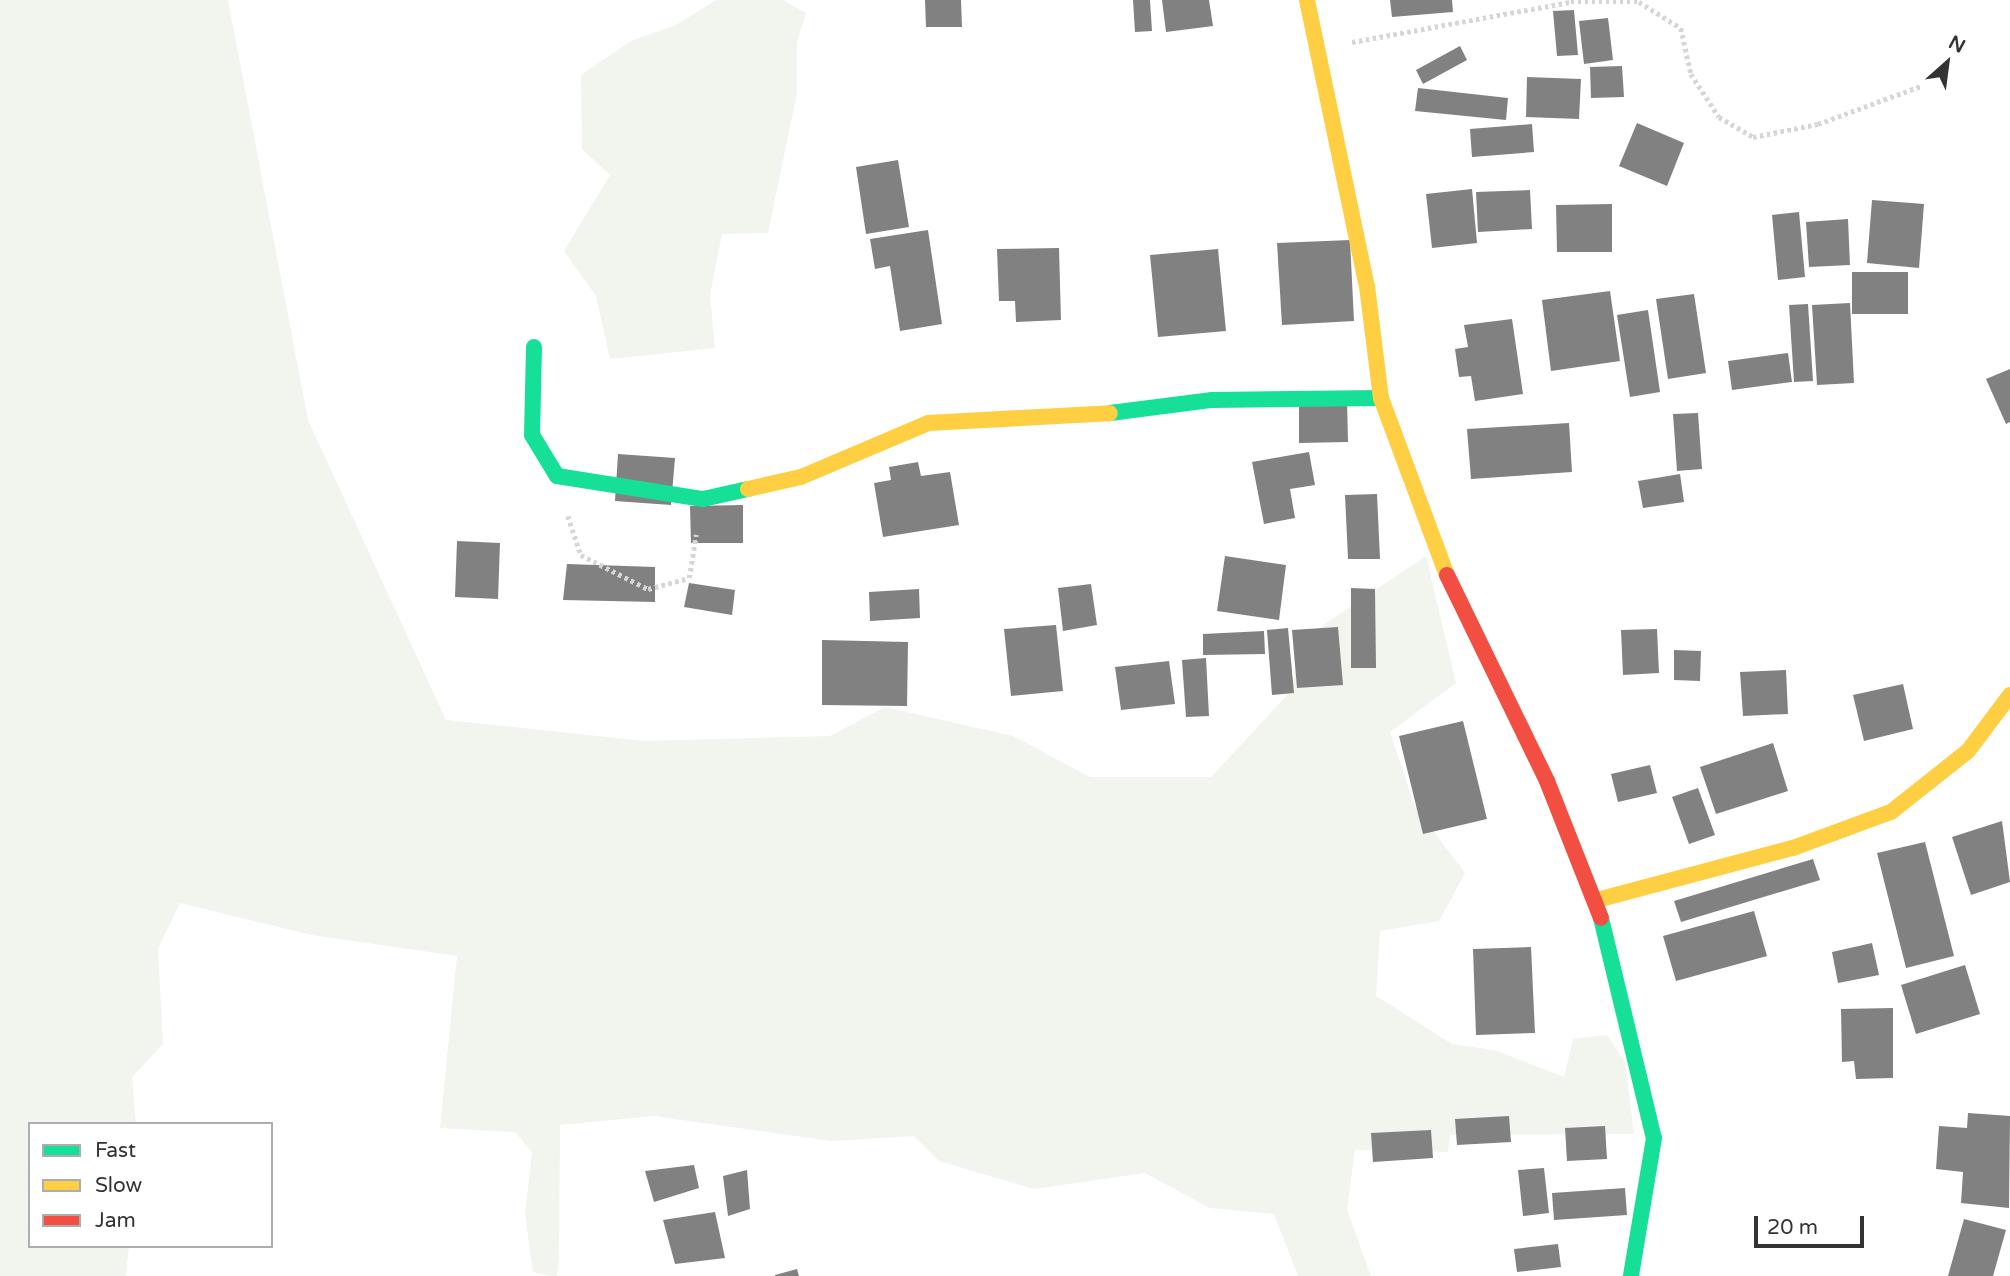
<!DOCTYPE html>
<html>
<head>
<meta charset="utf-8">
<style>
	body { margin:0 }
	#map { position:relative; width:2010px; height:1276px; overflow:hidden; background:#fff; font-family:"Varela Round",sans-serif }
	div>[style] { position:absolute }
	.green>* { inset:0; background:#f1f5ed }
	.building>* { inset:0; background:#818181 }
	.path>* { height:4.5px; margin-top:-2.25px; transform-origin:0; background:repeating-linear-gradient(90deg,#d6d6d6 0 3.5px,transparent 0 7px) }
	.fast>* { height:16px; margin:-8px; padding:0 8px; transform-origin:8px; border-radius:8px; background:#16e098 }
	.slow>* { height:16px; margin:-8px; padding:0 8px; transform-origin:8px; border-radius:8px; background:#ffcf43 }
	.jam>* { height:16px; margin:-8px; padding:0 8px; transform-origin:8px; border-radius:8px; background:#f24e42 }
	span { translate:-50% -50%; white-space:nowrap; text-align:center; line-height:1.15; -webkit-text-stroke:7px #fff; paint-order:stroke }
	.legend { position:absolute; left:28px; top:1122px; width:245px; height:126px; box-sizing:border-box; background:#fff; border:2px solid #adadad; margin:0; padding:9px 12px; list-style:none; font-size:21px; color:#333 }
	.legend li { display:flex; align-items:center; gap:14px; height:35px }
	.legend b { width:35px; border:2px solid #adadad }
	.north { position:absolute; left:1912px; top:28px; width:70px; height:70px; -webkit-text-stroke:5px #fff; paint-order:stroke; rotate:28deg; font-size:19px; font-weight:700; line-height:28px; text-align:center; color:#333 }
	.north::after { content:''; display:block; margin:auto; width:24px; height:32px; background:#333; clip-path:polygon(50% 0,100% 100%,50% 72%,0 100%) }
	.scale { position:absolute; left:1754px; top:1216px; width:110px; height:32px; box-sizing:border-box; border:4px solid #333; border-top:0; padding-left:9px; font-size:21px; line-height:24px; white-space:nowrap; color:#333; -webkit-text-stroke:5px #fff; paint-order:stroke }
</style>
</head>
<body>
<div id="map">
	<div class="green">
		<i style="clip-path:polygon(0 0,228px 0,308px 420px,446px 720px,644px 741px,830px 736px,885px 707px,1013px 736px,1090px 777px,1211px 777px,1291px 691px,1301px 640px,1426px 556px,1456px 683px,1390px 732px,1415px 807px,1465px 873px,1439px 921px,1380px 931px,1376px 996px,1452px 1044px,1494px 1050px,1564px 1077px,1573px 1039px,1607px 1035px,1625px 1062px,1634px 1134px,1450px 1135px,1448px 1152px,1355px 1150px,1347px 1210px,1371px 1276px,1298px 1276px,1274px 1214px,1210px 1208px,1145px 1173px,1034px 1189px,939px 1161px,914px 1136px,832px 1141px,654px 1116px,560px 1125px,559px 1258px,557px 1276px,550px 1276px,533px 1272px,525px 1214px,532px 1152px,515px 1132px,440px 1128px,457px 956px,311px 935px,180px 903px,158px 949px,163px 1044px,132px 1077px,136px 1124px,30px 1124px,30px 1246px,129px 1246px,126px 1276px,0 1276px)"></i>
		<i style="clip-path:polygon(716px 0,783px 0,806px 13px,797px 42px,797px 93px,768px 233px,722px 234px,710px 295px,715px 348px,610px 359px,596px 296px,564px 251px,610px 175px,582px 149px,581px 75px,631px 41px,676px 25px)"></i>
	</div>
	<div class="building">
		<i style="clip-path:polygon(925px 0,961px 0,962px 27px,926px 27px)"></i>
		<i style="clip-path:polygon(1133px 0,1150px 0,1152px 31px,1135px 32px)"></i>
		<i style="clip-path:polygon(1162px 0,1209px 0,1213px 26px,1166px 32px)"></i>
		<i style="clip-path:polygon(1390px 0,1452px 0,1453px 12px,1392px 17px)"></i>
		<i style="clip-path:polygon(1574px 10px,1578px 55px,1557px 56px,1553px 11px)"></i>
		<i style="clip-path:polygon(1608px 18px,1613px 60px,1584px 64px,1579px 21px)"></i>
		<i style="clip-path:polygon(1460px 46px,1467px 60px,1423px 84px,1416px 70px)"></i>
		<i style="clip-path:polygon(1622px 66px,1624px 97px,1591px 98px,1590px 67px)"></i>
		<i style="clip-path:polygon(1527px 77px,1581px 79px,1579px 119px,1526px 117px)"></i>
		<i style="clip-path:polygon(1418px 88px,1508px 98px,1506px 120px,1415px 111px)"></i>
		<i style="clip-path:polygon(1637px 123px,1684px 143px,1667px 186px,1619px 166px)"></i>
		<i style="clip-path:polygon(1532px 124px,1534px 152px,1472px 157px,1470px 129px)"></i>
		<i style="clip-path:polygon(898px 160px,909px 227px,866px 234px,856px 167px)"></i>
		<i style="clip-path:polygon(1472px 189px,1477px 243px,1432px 248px,1426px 194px)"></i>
		<i style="clip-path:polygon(1530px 190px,1532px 229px,1478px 232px,1476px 192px)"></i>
		<i style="clip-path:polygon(1872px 200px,1924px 204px,1919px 268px,1867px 263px)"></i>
		<i style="clip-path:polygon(1612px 204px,1612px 252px,1557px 252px,1556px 205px)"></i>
		<i style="clip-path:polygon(1799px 212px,1805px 277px,1778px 280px,1772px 215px)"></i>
		<i style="clip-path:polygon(1848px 219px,1850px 265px,1809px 267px,1806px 222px)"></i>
		<i style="clip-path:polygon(928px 230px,942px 324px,900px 331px,890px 266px,875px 269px,870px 239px)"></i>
		<i style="clip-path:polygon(1350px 240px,1354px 321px,1282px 325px,1277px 243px)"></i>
		<i style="clip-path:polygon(1059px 248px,1061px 320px,1016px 322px,1015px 301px,999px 301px,997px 249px)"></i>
		<i style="clip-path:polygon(1218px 249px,1226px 331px,1158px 337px,1150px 255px)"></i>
		<i style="clip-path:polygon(1852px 272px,1908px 272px,1908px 314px,1852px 314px)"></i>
		<i style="clip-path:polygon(1610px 291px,1620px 361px,1551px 371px,1542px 300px)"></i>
		<i style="clip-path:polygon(1694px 294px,1706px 373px,1668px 379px,1656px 299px)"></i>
		<i style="clip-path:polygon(1850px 303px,1854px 383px,1817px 385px,1812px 305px)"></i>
		<i style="clip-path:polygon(1808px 304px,1813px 381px,1794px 382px,1789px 305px)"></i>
		<i style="clip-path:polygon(1648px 310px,1660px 392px,1630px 397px,1617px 315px)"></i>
		<i style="clip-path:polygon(1512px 319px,1523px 394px,1475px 401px,1471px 376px,1459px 377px,1455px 349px,1468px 347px,1464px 325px)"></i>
		<i style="clip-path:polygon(1788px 353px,1792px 382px,1732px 390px,1728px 361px)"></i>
		<i style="clip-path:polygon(2010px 369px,2010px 422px,2006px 424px,1986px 379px)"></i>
		<i style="clip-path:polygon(1347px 399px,1348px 442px,1299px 443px,1299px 400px)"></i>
		<i style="clip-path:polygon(1698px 413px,1702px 469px,1677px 471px,1673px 414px)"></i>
		<i style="clip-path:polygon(1569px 423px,1572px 472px,1471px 479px,1467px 429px)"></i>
		<i style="clip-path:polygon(1309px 452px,1315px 485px,1290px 489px,1295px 518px,1264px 524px,1252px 462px)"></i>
		<i style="clip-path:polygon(618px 454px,675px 458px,671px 505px,615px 501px)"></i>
		<i style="clip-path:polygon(918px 462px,921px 476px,950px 472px,959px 525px,883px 537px,874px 483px,891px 480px,889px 467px)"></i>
		<i style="clip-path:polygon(1680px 474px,1684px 502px,1643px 508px,1638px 481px)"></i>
		<i style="clip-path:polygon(1377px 494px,1380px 559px,1348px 559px,1345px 495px)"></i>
		<i style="clip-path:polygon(743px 505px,743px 543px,691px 543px,690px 506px)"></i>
		<i style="clip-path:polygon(457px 541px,500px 543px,498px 599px,455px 597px)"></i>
		<i style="clip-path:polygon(1225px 556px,1286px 565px,1279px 620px,1217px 611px)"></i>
		<i style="clip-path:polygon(567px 564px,655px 567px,655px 602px,563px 600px)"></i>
		<i style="clip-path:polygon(689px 583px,735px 590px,732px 615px,684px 607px)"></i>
		<i style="clip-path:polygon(1091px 584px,1097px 625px,1063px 631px,1058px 588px)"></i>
		<i style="clip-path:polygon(1351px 588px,1375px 589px,1376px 668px,1351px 668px)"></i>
		<i style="clip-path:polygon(919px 589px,920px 618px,870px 621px,869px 592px)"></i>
		<i style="clip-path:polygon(1056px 625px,1063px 691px,1011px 696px,1004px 629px)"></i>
		<i style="clip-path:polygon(1338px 627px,1343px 685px,1297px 688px,1292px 630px)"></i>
		<i style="clip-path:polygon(1288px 628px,1294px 693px,1272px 695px,1267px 630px)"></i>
		<i style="clip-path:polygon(1657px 629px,1659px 673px,1623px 675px,1621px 630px)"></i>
		<i style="clip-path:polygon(1264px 631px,1265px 654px,1203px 655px,1203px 634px)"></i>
		<i style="clip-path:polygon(822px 640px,908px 642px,907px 706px,822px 705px)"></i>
		<i style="clip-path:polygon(1674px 650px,1701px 651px,1700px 681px,1674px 680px)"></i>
		<i style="clip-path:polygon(1206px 658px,1209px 716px,1186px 717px,1182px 660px)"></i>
		<i style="clip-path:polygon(1169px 661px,1175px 704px,1121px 710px,1115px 667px)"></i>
		<i style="clip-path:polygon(1786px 670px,1788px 714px,1743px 716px,1740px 672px)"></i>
		<i style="clip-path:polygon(1903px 684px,1913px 729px,1864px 741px,1853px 695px)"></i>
		<i style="clip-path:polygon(1463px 721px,1487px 819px,1423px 834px,1399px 736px)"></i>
		<i style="clip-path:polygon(1773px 743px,1788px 791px,1716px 814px,1700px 767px)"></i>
		<i style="clip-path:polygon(1650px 765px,1657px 793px,1618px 802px,1611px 774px)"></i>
		<i style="clip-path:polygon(1698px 788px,1715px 835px,1689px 844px,1672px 797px)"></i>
		<i style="clip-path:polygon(2002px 821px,2010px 882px,1971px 895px,1952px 837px)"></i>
		<i style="clip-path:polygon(1925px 842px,1954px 956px,1906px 968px,1877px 853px)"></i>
		<i style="clip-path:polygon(1813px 859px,1820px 880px,1681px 922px,1674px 901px)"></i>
		<i style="clip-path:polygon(1754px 911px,1767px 956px,1676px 981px,1663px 936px)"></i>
		<i style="clip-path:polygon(1872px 943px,1879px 975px,1838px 983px,1832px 952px)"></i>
		<i style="clip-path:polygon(1531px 947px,1535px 1033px,1476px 1035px,1473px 949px)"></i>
		<i style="clip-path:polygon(1965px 965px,1980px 1014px,1916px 1034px,1901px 985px)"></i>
		<i style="clip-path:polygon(1893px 1008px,1893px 1078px,1856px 1079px,1854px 1061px,1842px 1062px,1841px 1009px)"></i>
		<i style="clip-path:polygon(1968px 1113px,2010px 1116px,2009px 1208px,1961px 1203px,1963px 1172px,1936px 1169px,1939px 1126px,1967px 1128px)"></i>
		<i style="clip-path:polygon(1509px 1116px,1511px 1142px,1457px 1145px,1455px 1119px)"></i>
		<i style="clip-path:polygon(1605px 1126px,1607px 1159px,1567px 1161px,1565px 1128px)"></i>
		<i style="clip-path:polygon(1431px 1130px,1433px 1158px,1373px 1162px,1371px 1133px)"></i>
		<i style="clip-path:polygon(694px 1165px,699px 1188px,654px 1202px,645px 1171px)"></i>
		<i style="clip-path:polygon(1544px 1168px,1549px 1213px,1523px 1216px,1518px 1170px)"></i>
		<i style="clip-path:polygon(747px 1170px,750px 1209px,728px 1216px,723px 1176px)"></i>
		<i style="clip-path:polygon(1625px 1188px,1627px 1215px,1554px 1220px,1552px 1193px)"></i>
		<i style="clip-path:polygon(715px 1212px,725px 1258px,675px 1264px,663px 1220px)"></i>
		<i style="clip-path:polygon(1964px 1219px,2006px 1230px,1993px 1276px,1948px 1276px)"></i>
		<i style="clip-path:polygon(1558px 1244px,1561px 1267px,1517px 1272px,1514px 1249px)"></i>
		<i style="clip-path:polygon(797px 1269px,799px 1276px,775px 1276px,775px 1275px)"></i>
	</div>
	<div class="path">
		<i style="left:1352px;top:42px;width:223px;rotate:-10.4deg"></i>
		<i style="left:1571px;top:2px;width:68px"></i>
		<i style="left:1639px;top:2px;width:49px;rotate:31.8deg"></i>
		<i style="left:1681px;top:28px;width:47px;rotate:77.7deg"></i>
		<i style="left:1691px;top:74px;width:51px;rotate:56.9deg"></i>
		<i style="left:1719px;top:117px;width:39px;rotate:30deg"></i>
		<i style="left:1753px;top:137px;width:66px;rotate:-11.3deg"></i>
		<i style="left:1818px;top:124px;width:110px;rotate:-20.3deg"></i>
		<i style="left:568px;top:516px;width:41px;rotate:71.6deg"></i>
		<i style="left:581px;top:555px;width:75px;rotate:26.9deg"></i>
		<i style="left:648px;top:589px;width:42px;rotate:-15deg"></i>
		<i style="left:689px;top:578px;width:44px;rotate:-80.8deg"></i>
	</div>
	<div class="fast">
		<i style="left:534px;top:347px;width:88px;rotate:91.3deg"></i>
		<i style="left:532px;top:435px;width:48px;rotate:58.6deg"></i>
		<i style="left:557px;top:476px;width:148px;rotate:9deg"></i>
		<i style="left:703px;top:499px;width:46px;rotate:-12.5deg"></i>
		<i style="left:1110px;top:413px;width:103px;rotate:-7.3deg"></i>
		<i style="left:1212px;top:400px;width:169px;rotate:-0.7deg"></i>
		<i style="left:1601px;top:918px;width:226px;rotate:76.5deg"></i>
		<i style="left:1654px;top:1138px;width:140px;rotate:99.5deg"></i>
	</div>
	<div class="slow">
		<i style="left:1307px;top:0;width:292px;rotate:78.2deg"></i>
		<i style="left:1367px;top:286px;width:113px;rotate:82.9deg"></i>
		<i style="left:1381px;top:398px;width:189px;rotate:69.6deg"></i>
		<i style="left:748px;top:489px;width:54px;rotate:-12.8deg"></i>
		<i style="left:801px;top:477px;width:138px;rotate:-23deg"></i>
		<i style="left:928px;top:423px;width:182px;rotate:-3.1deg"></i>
		<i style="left:1597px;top:900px;width:203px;rotate:-14.9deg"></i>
		<i style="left:1793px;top:848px;width:104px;rotate:-20.2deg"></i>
		<i style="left:1891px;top:812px;width:98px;rotate:-38.4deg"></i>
		<i style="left:1968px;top:751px;width:70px;rotate:-53.1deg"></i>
	</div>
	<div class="jam">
		<i style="left:1447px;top:575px;width:229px;rotate:64.1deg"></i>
		<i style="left:1547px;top:781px;width:147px;rotate:68.5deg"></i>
	</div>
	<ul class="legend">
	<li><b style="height:9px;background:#16e098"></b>Fast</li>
	<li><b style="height:9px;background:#ffcf43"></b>Slow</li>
	<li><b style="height:9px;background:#f24e42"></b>Jam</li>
	</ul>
	<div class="north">N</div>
	<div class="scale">20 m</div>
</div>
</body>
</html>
